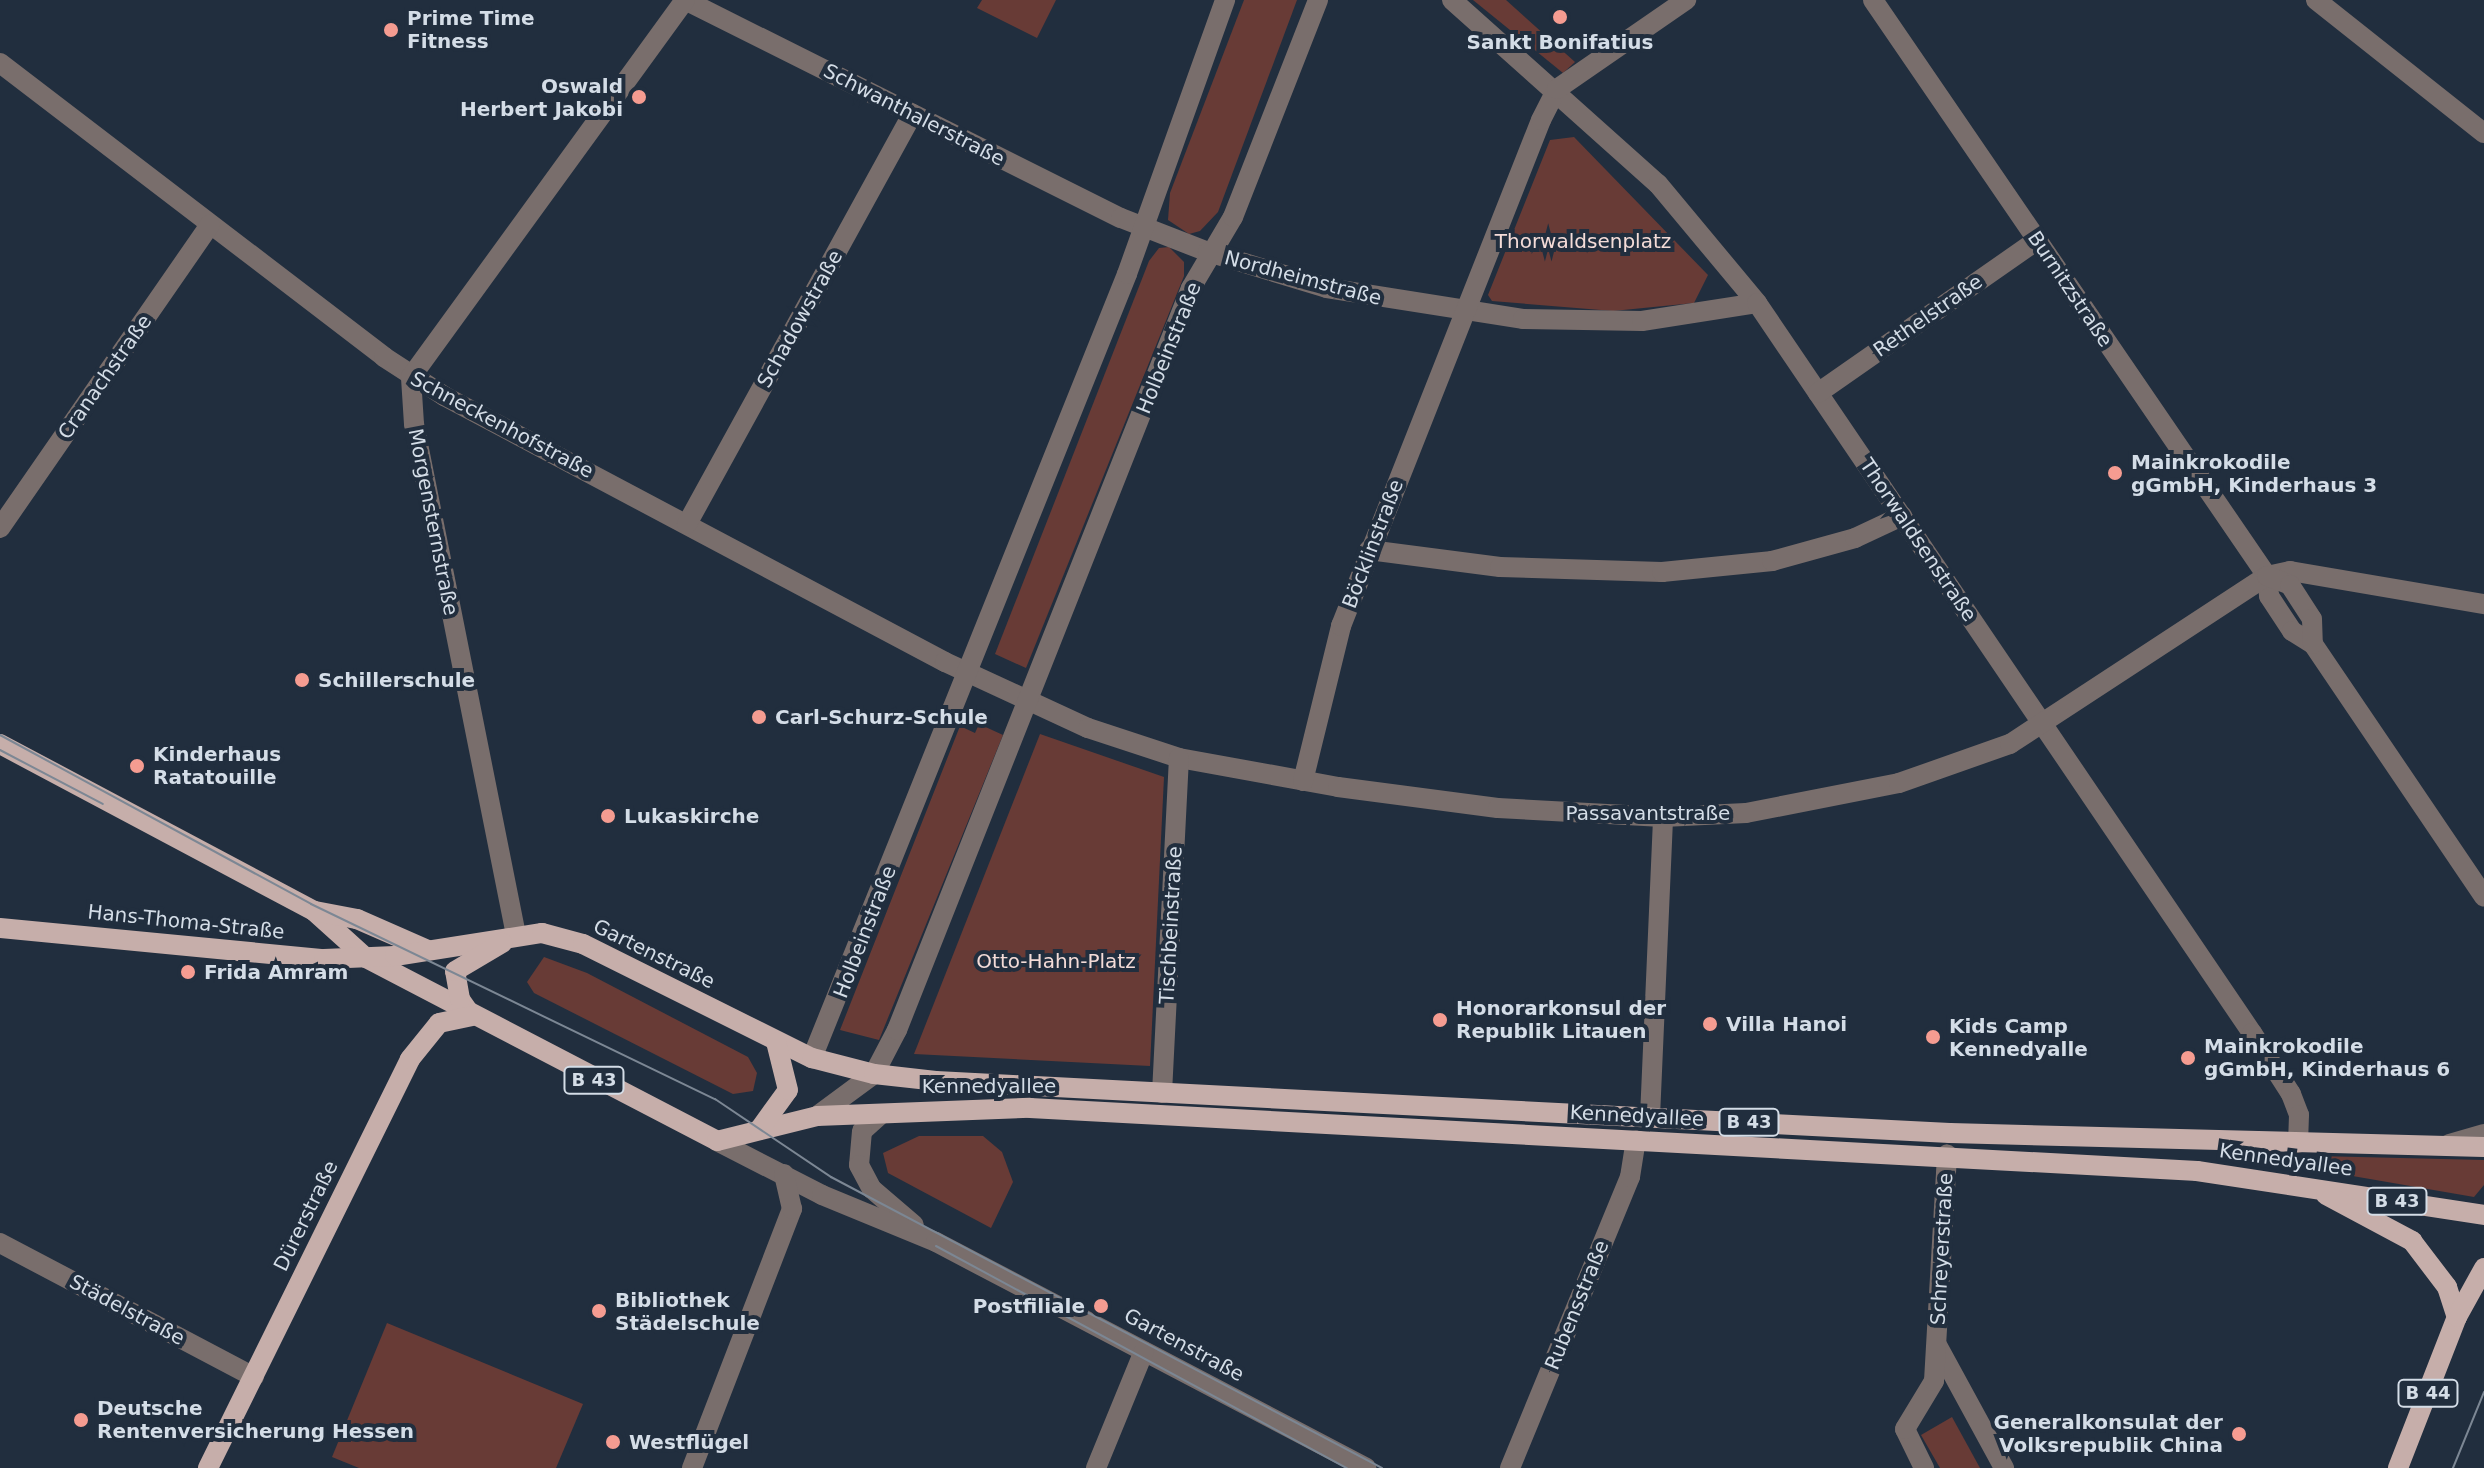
<!DOCTYPE html>
<html>
<head>
<meta charset="utf-8">
<style>
	body { margin:0 }
	#map { position:relative; width:2484px; height:1468px; overflow:hidden; background:#212e3e; font-family:"DejaVu Sans",sans-serif }
	div>[style] { position:absolute }
	.green>* { inset:0; background:#683b36 }
	.minor>* { height:20px; margin:-10px; padding:0 10px; transform-origin:10px; border-radius:10px; background:#796e6c }
	.major>* { height:20px; margin:-10px; padding:0 10px; transform-origin:10px; border-radius:10px; background:#c6aeaa }
	.tram>* { height:2px; margin:-1px; padding:0 1px; transform-origin:1px; border-radius:1px; background:#7c8794 }
	.dots>* { width:22px; height:22px; translate:-50% -50%; box-sizing:border-box; border:4px solid #212e3e; border-radius:50% }
	span { translate:-50% -50%; white-space:nowrap; text-align:center; line-height:1.15; -webkit-text-stroke:8px #212e3e; paint-order:stroke }
	.shield-label span { padding:2px 6px; background:#212e3e; border:2px solid; border-radius:6px; -webkit-text-stroke-width:0 }
	.shield-label { font-size:18px; color:#d4dde7; font-weight:700 }
	.poi-label { font-size:20px; color:#d4dde7; font-weight:700 }
	.left { translate:0 -50%; text-align:left }
	.right { translate:-100% -50%; text-align:right }
	.street-label { font-size:20px; color:#d4dde7 }
	.park-label { font-size:20px; color:#f4dcd8 }
</style>
</head>
<body>
<div id="map">
	<div class="green">
		<i style="clip-path:polygon(982px 0,1056px 0,1037px 38px,977px 8px)"></i>
		<i style="clip-path:polygon(1244px 0,1297px 0,1218px 212px,1200px 231px,1189px 234px,1168px 220px,1170px 193px)"></i>
		<i style="clip-path:polygon(1473px 0,1506px 0,1575px 62px,1563px 73px)"></i>
		<i style="clip-path:polygon(1574px 137px,1708px 275px,1694px 303px,1613px 311px,1492px 301px,1488px 295px,1550px 140px)"></i>
		<i style="clip-path:polygon(1169px 247px,1184px 262px,1184px 276px,1026px 668px,995px 654px,1149px 261px,1159px 248px)"></i>
		<i style="clip-path:polygon(979px 724px,1003px 735px,879px 1040px,840px 1030px,960px 726px,975px 733px)"></i>
		<i style="clip-path:polygon(1040px 734px,1164px 777px,1150px 1066px,914px 1054px)"></i>
		<i style="clip-path:polygon(544px 957px,587px 973px,748px 1057px,757px 1073px,753px 1091px,733px 1094px,534px 993px,527px 982px)"></i>
		<i style="clip-path:polygon(919px 1136px,983px 1136px,1002px 1152px,1013px 1182px,991px 1228px,888px 1173px,883px 1153px)"></i>
		<i style="clip-path:polygon(2270px 1155px,2484px 1160px,2484px 1185px,2474px 1197px,2271px 1162px)"></i>
		<i style="clip-path:polygon(387px 1323px,583px 1404px,556px 1468px,359px 1468px,332px 1457px)"></i>
		<i style="clip-path:polygon(1952px 1417px,1980px 1468px,1940px 1468px,1921px 1435px)"></i>
	</div>
	<div class="minor">
		<i style="left:685px;top:0;width:487px;rotate:26.6deg"></i>
		<i style="left:1121px;top:218px;width:93px;rotate:21.3deg"></i>
		<i style="left:1208px;top:252px;width:124px;rotate:16.8deg"></i>
		<i style="left:1327px;top:288px;width:198px;rotate:9deg"></i>
		<i style="left:1523px;top:319px;width:119px;rotate:1deg"></i>
		<i style="left:1642px;top:321px;width:116px;rotate:-8.9deg"></i>
		<i style="left:1452px;top:0;width:276px;rotate:41.8deg"></i>
		<i style="left:1658px;top:184px;width:155px;rotate:50.2deg"></i>
		<i style="left:1757px;top:303px;width:882px;rotate:55.86deg"></i>
		<i style="left:2252px;top:1033px;width:72px;rotate:57.4deg"></i>
		<i style="left:2291px;top:1094px;width:22px;rotate:69deg"></i>
		<i style="left:2299px;top:1115px;width:28px;rotate:92deg"></i>
		<i style="left:1873px;top:0;width:698px;rotate:55.63deg"></i>
		<i style="left:2267px;top:576px;width:20px;rotate:84deg"></i>
		<i style="left:2269px;top:596px;width:42px;rotate:56.7deg"></i>
		<i style="left:2292px;top:631px;width:25px;rotate:32deg"></i>
		<i style="left:2313px;top:644px;width:305px;rotate:55.9deg"></i>
		<i style="left:2316px;top:0;width:214px;rotate:38.4deg"></i>
		<i style="left:0;top:63px;width:484px;rotate:37.4deg"></i>
		<i style="left:384px;top:357px;width:72px;rotate:33deg"></i>
		<i style="left:444px;top:396px;width:567px;rotate:27.97deg"></i>
		<i style="left:945px;top:662px;width:157px;rotate:24.8deg"></i>
		<i style="left:1088px;top:728px;width:96px;rotate:18.2deg"></i>
		<i style="left:1179px;top:758px;width:162px;rotate:10.3deg"></i>
		<i style="left:1338px;top:787px;width:161px;rotate:7.5deg"></i>
		<i style="left:1498px;top:808px;width:165px;rotate:3.1deg"></i>
		<i style="left:1663px;top:817px;width:83px;rotate:-2.8deg"></i>
		<i style="left:1746px;top:813px;width:156px;rotate:-11.1deg"></i>
		<i style="left:1899px;top:783px;width:118px;rotate:-19.4deg"></i>
		<i style="left:2010px;top:744px;width:307px;rotate:-33.2deg"></i>
		<i style="left:2267px;top:576px;width:24px;rotate:-12deg"></i>
		<i style="left:2290px;top:571px;width:197px;rotate:9.7deg"></i>
		<i style="left:1818px;top:393px;width:267px;rotate:-34.9deg"></i>
		<i style="left:687px;top:524px;width:468px;rotate:-61.2deg"></i>
		<i style="left:0;top:528px;width:369px;rotate:-55.3deg"></i>
		<i style="left:1369px;top:550px;width:132px;rotate:7.4deg"></i>
		<i style="left:1500px;top:567px;width:162px;rotate:1.8deg"></i>
		<i style="left:1662px;top:572px;width:111px;rotate:-5.7deg"></i>
		<i style="left:1772px;top:561px;width:86px;rotate:-15.5deg"></i>
		<i style="left:1855px;top:538px;width:52px;rotate:-25.1deg"></i>
		<i style="left:2267px;top:576px;width:25px;rotate:21deg"></i>
		<i style="left:2290px;top:585px;width:40px;rotate:57.1deg"></i>
		<i style="left:2312px;top:619px;width:25px;rotate:88deg"></i>
		<i style="left:1303px;top:781px;width:160px;rotate:-76.2deg"></i>
		<i style="left:1341px;top:626px;width:544px;rotate:-68.43deg"></i>
		<i style="left:1541px;top:120px;width:35px;rotate:-63deg"></i>
		<i style="left:1557px;top:89px;width:157px;rotate:-34.6deg"></i>
		<i style="left:516px;top:935px;width:521px;rotate:-101.29deg"></i>
		<i style="left:414px;top:424px;width:47px;rotate:-93.7deg"></i>
		<i style="left:411px;top:377px;width:466px;rotate:-54deg"></i>
		<i style="left:812px;top:1058px;width:845px;rotate:-68.11deg"></i>
		<i style="left:1127px;top:274px;width:291px;rotate:-70.3deg"></i>
		<i style="left:1162px;top:1093px;width:335px;rotate:-87.1deg"></i>
		<i style="left:881px;top:1114px;width:25px;rotate:138deg"></i>
		<i style="left:862px;top:1131px;width:34px;rotate:95deg"></i>
		<i style="left:859px;top:1165px;width:27px;rotate:62deg"></i>
		<i style="left:872px;top:1189px;width:55px;rotate:40.6deg"></i>
		<i style="left:817px;top:1116px;width:71px;rotate:-36.4deg"></i>
		<i style="left:874px;top:1074px;width:50px;rotate:-62.4deg"></i>
		<i style="left:897px;top:1030px;width:798px;rotate:-68.39deg"></i>
		<i style="left:1191px;top:288px;width:82px;rotate:-59.4deg"></i>
		<i style="left:1233px;top:217px;width:233px;rotate:-68.6deg"></i>
		<i style="left:1650px;top:1117px;width:300px;rotate:-87.5deg"></i>
		<i style="left:717px;top:1141px;width:118px;rotate:27.2deg"></i>
		<i style="left:822px;top:1195px;width:123px;rotate:22.4deg"></i>
		<i style="left:936px;top:1242px;width:486px;rotate:27.7deg"></i>
		<i style="left:2449px;top:1144px;width:36px;rotate:-16deg"></i>
		<i style="left:0;top:1243px;width:287px;rotate:27.8deg"></i>
		<i style="left:1937px;top:1345px;width:140px;rotate:61.4deg"></i>
		<i style="left:692px;top:1468px;width:278px;rotate:-68.9deg"></i>
		<i style="left:792px;top:1209px;width:36px;rotate:-103deg"></i>
		<i style="left:1096px;top:1468px;width:126px;rotate:-67.7deg"></i>
		<i style="left:1510px;top:1468px;width:315px;rotate:-67.6deg"></i>
		<i style="left:1630px;top:1177px;width:37px;rotate:-81deg"></i>
		<i style="left:1924px;top:1468px;width:43px;rotate:-116deg"></i>
		<i style="left:1905px;top:1429px;width:56px;rotate:-58.9deg"></i>
		<i style="left:1934px;top:1381px;width:227px;rotate:-86.7deg"></i>
	</div>
	<div class="major">
		<i style="left:0;top:744px;width:356px;rotate:28deg"></i>
		<i style="left:314px;top:911px;width:70px;rotate:42.1deg"></i>
		<i style="left:366px;top:958px;width:396px;rotate:27.5deg"></i>
		<i style="left:717px;top:1141px;width:103px;rotate:-14deg"></i>
		<i style="left:817px;top:1116px;width:213px;rotate:-2.2deg"></i>
		<i style="left:1030px;top:1108px;width:1169px;rotate:3.09deg"></i>
		<i style="left:2197px;top:1171px;width:290px;rotate:8.7deg"></i>
		<i style="left:315px;top:911px;width:43px;rotate:10.8deg"></i>
		<i style="left:357px;top:919px;width:77px;rotate:23.6deg"></i>
		<i style="left:0;top:928px;width:325px;rotate:5.5deg"></i>
		<i style="left:324px;top:959px;width:71px;rotate:-2.4deg"></i>
		<i style="left:395px;top:956px;width:149px;rotate:-8.9deg"></i>
		<i style="left:542px;top:933px;width:42px;rotate:15deg"></i>
		<i style="left:583px;top:944px;width:256px;rotate:26.5deg"></i>
		<i style="left:812px;top:1058px;width:64px;rotate:14.5deg"></i>
		<i style="left:874px;top:1074px;width:62px;rotate:6.4deg"></i>
		<i style="left:936px;top:1081px;width:1015px;rotate:2.94deg"></i>
		<i style="left:1950px;top:1133px;width:534px;rotate:1.5deg"></i>
		<i style="left:471px;top:1015px;width:19px;rotate:-125deg"></i>
		<i style="left:460px;top:999px;width:28px;rotate:-100deg"></i>
		<i style="left:455px;top:971px;width:55px;rotate:-30.8deg"></i>
		<i style="left:759px;top:1130px;width:49px;rotate:-54.1deg"></i>
		<i style="left:788px;top:1090px;width:49px;rotate:-104deg"></i>
		<i style="left:2326px;top:1195px;width:98px;rotate:28.1deg"></i>
		<i style="left:2412px;top:1241px;width:58px;rotate:52.7deg"></i>
		<i style="left:2447px;top:1287px;width:32px;rotate:72deg"></i>
		<i style="left:208px;top:1468px;width:456px;rotate:-63.7deg"></i>
		<i style="left:410px;top:1059px;width:46px;rotate:-51.1deg"></i>
		<i style="left:439px;top:1023px;width:34px;rotate:-12deg"></i>
		<i style="left:2398px;top:1468px;width:162px;rotate:-68.7deg"></i>
		<i style="left:2457px;top:1317px;width:56px;rotate:-61.1deg"></i>
	</div>
	<div class="tram">
		<i style="left:0;top:735px;width:354px;rotate:28.5deg"></i>
		<i style="left:311px;top:904px;width:449px;rotate:25.8deg"></i>
		<i style="left:715px;top:1099px;width:140px;rotate:33.9deg"></i>
		<i style="left:831px;top:1177px;width:623px;rotate:27.84deg"></i>
		<i style="left:0;top:750px;width:116px;rotate:27.7deg"></i>
		<i style="left:936px;top:1246px;width:467px;rotate:28.4deg"></i>
		<i style="left:2453px;top:1468px;width:82px;rotate:-67.8deg"></i>
	</div>
	<div class="dots">
		<i style="left:1560px;top:17px;background:#f59c91"></i>
		<i style="left:391px;top:30px;background:#f59c91"></i>
		<i style="left:639px;top:97px;background:#f59c91"></i>
		<i style="left:2115px;top:473px;background:#f59c91"></i>
		<i style="left:302px;top:680px;background:#f59c91"></i>
		<i style="left:759px;top:717px;background:#f59c91"></i>
		<i style="left:137px;top:766px;background:#f59c91"></i>
		<i style="left:608px;top:816px;background:#f59c91"></i>
		<i style="left:188px;top:972px;background:#f59c91"></i>
		<i style="left:1440px;top:1020px;background:#f59c91"></i>
		<i style="left:1710px;top:1024px;background:#f59c91"></i>
		<i style="left:1933px;top:1037px;background:#f59c91"></i>
		<i style="left:2188px;top:1058px;background:#f59c91"></i>
		<i style="left:1101px;top:1306px;background:#f59c91"></i>
		<i style="left:599px;top:1311px;background:#f59c91"></i>
		<i style="left:81px;top:1420px;background:#f59c91"></i>
		<i style="left:2239px;top:1434px;background:#f59c91"></i>
		<i style="left:613px;top:1442px;background:#f59c91"></i>
	</div>
	<div class="shield-label">
		<span style="left:594px;top:1080px">B 43</span>
		<span style="left:1749px;top:1122px">B 43</span>
		<span style="left:2397px;top:1201px">B 43</span>
		<span style="left:2428px;top:1393px">B 44</span>
	</div>
	<div class="poi-label">
		<span class="left" style="left:407px;top:30px">Prime Time<br>Fitness</span>
		<span style="left:1560px;top:42px">Sankt Bonifatius</span>
		<span class="right" style="left:623px;top:98px">Oswald<br>Herbert Jakobi</span>
		<span class="left" style="left:2131px;top:474px">Mainkrokodile<br>gGmbH, Kinderhaus 3</span>
		<span class="left" style="left:318px;top:680px">Schillerschule</span>
		<span class="left" style="left:775px;top:717px">Carl-Schurz-Schule</span>
		<span class="left" style="left:153px;top:766px">Kinderhaus<br>Ratatouille</span>
		<span class="left" style="left:624px;top:816px">Lukaskirche</span>
		<span class="left" style="left:204px;top:972px">Frida Amram</span>
		<span class="left" style="left:1456px;top:1020px">Honorarkonsul der<br>Republik Litauen</span>
		<span class="left" style="left:1726px;top:1024px">Villa Hanoi</span>
		<span class="left" style="left:1949px;top:1038px">Kids Camp<br>Kennedyalle</span>
		<span class="left" style="left:2204px;top:1058px">Mainkrokodile<br>gGmbH, Kinderhaus 6</span>
		<span class="left" style="left:615px;top:1312px">Bibliothek<br>Städelschule</span>
		<span class="right" style="left:1085px;top:1306px">Postfiliale</span>
		<span class="left" style="left:97px;top:1420px">Deutsche<br>Rentenversicherung Hessen</span>
		<span class="right" style="left:2223px;top:1434px">Generalkonsulat der<br>Volksrepublik China</span>
		<span class="left" style="left:629px;top:1442px">Westflügel</span>
	</div>
	<div class="street-label">
		<span style="left:914px;top:115px;rotate:27deg">Schwanthalerstraße</span>
		<span style="left:1303px;top:278px;rotate:15deg">Nordheimstraße</span>
		<span style="left:2070px;top:289px;rotate:56deg">Burnitzstraße</span>
		<span style="left:1928px;top:316px;rotate:-35deg">Rethelstraße</span>
		<span style="left:800px;top:319px;rotate:-61deg">Schadowstraße</span>
		<span style="left:1169px;top:348px;rotate:-68deg">Holbeinstraße</span>
		<span style="left:105px;top:377px;rotate:-55deg">Cranachstraße</span>
		<span style="left:502px;top:425px;rotate:28deg">Schneckenhofstraße</span>
		<span style="left:433px;top:522px;rotate:79deg">Morgensternstraße</span>
		<span style="left:1918px;top:540px;rotate:56deg">Thorwaldsenstraße</span>
		<span style="left:1373px;top:544px;rotate:-69deg">Böcklinstraße</span>
		<span style="left:1648px;top:813px">Passavantstraße</span>
		<span style="left:186px;top:922px;rotate:6deg">Hans-Thoma-Straße</span>
		<span style="left:1171px;top:925px;rotate:-87deg">Tischbeinstraße</span>
		<span style="left:865px;top:932px;rotate:-69deg">Holbeinstraße</span>
		<span style="left:654px;top:954px;rotate:26deg">Gartenstraße</span>
		<span style="left:989px;top:1086px">Kennedyallee</span>
		<span style="left:1637px;top:1116px;rotate:3deg">Kennedyallee</span>
		<span style="left:2286px;top:1160px;rotate:8deg">Kennedyallee</span>
		<span style="left:306px;top:1216px;rotate:-64deg">Dürerstraße</span>
		<span style="left:1942px;top:1249px;rotate:-87deg">Schreyerstraße</span>
		<span style="left:1577px;top:1305px;rotate:-68deg">Rubensstraße</span>
		<span style="left:127px;top:1310px;rotate:28deg">Städelstraße</span>
		<span style="left:1184px;top:1345px;rotate:28deg">Gartenstraße</span>
	</div>
	<div class="park-label">
		<span style="left:1583px;top:241px">Thorwaldsenplatz</span>
		<span style="left:1056px;top:961px">Otto-Hahn-Platz</span>
	</div>
</div>
</body>
</html>
